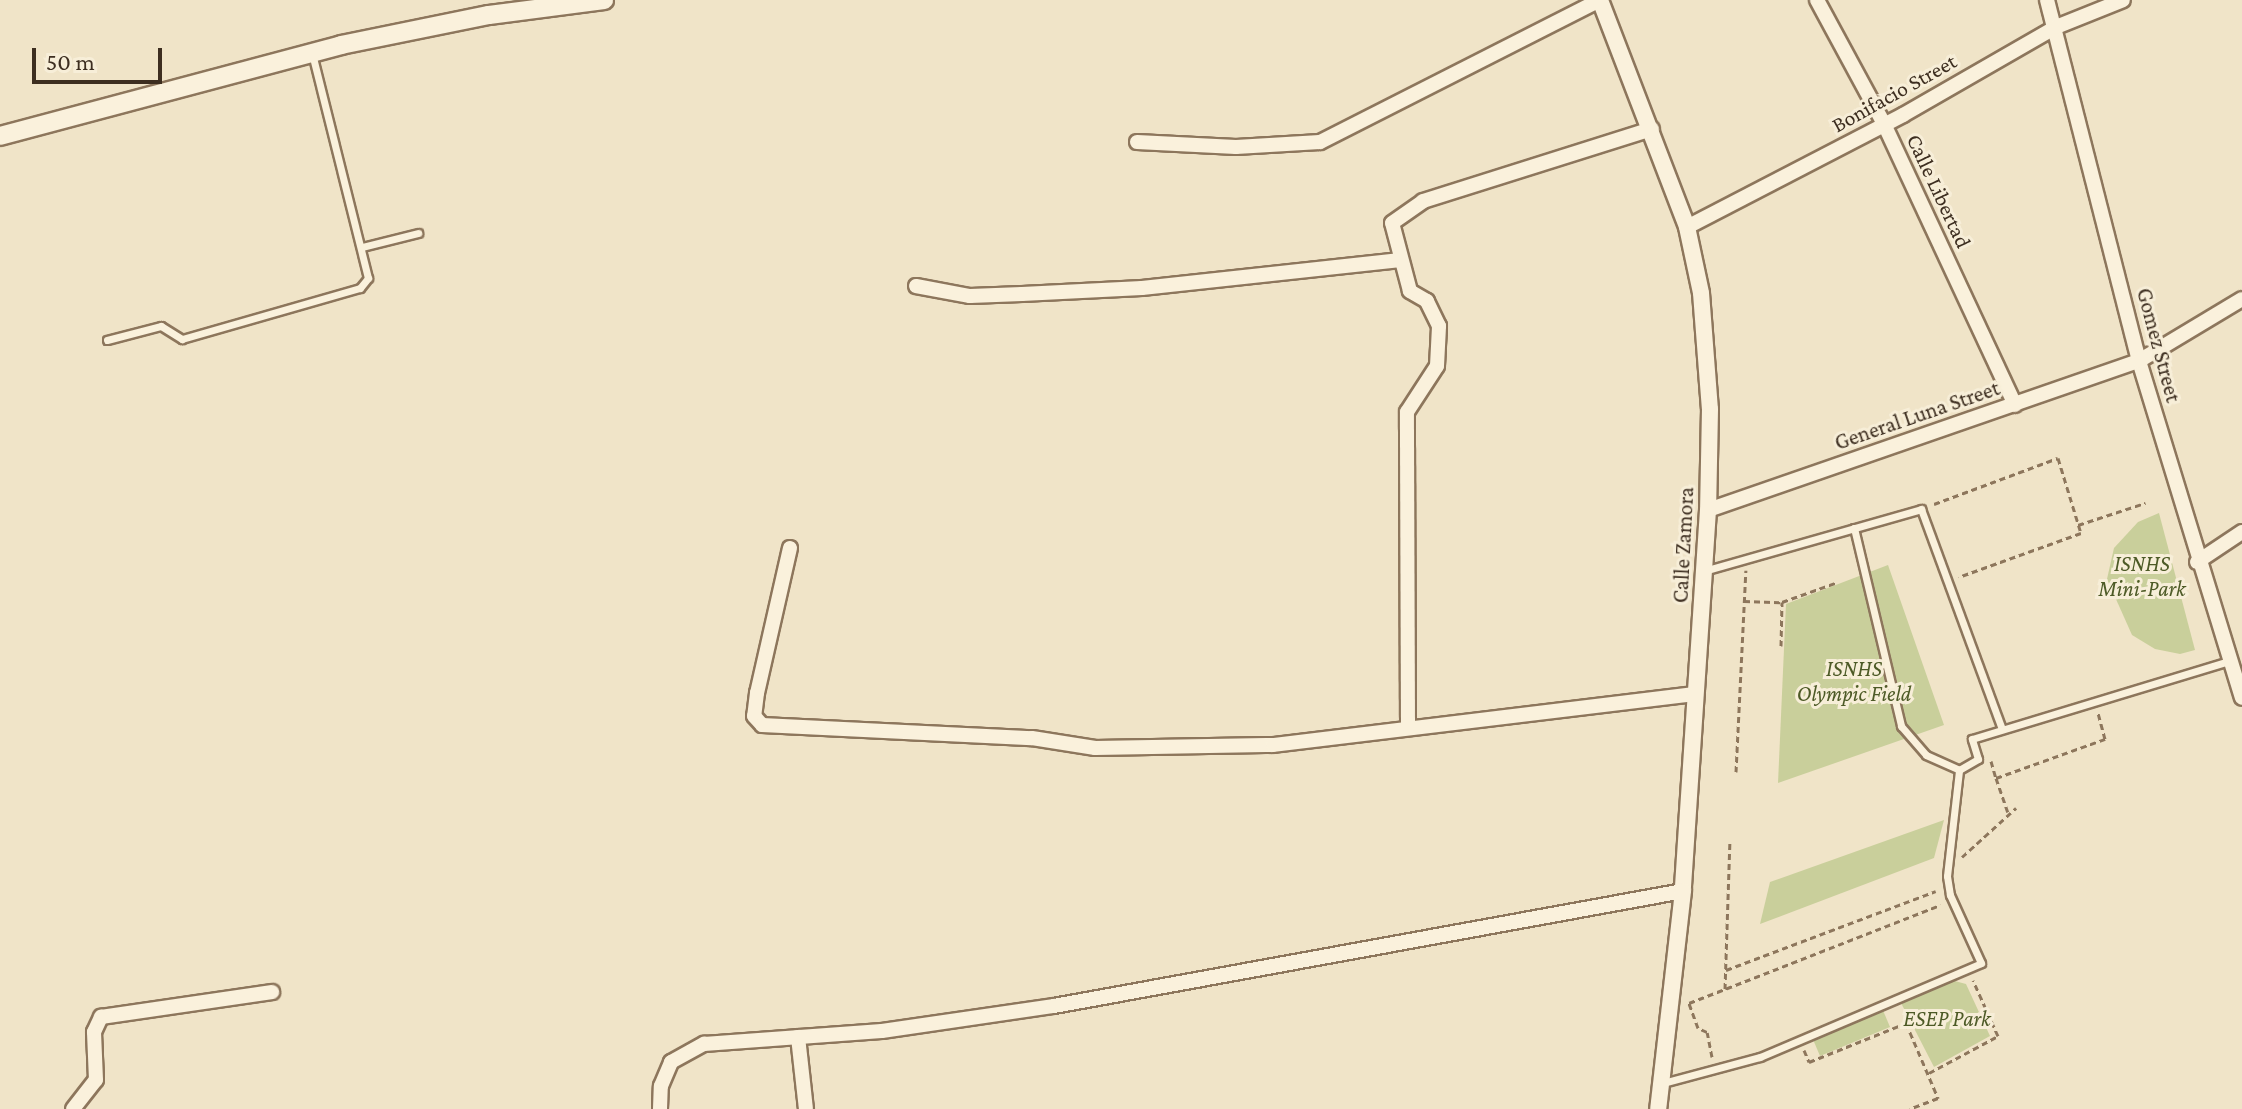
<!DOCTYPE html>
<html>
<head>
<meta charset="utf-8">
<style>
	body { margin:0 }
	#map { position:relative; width:2242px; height:1109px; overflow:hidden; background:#f0e4c8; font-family:"Crimson Pro",serif }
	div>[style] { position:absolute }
	.green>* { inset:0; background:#c9cf9b }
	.path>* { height:3px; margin-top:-1.5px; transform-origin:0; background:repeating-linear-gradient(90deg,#8d765c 0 6px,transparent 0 10px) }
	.roads { filter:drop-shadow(2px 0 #8d765c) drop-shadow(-2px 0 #8d765c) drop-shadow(0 2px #8d765c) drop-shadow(0 -2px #8d765c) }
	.service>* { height:7px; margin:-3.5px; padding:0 3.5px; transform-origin:3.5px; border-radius:3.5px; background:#faf1dc }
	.minor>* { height:14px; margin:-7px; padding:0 7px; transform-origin:7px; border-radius:7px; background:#faf1dc }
	.tertiary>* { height:16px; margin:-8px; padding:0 8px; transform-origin:8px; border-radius:8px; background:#faf1dc }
	.secondary>* { height:18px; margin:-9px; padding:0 9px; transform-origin:9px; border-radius:9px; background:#faf1dc }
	span { translate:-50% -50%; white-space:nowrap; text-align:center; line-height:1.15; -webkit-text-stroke:6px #f7eed8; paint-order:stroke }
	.street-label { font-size:22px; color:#3d2e20 }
	.park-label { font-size:22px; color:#4d5a26; font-style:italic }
	.scale { position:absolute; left:32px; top:48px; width:130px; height:36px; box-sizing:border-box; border:4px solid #3d2e20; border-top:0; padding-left:10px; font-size:24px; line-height:28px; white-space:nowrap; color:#3d2e20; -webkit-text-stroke:6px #f7eed8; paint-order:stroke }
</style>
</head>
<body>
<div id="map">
	<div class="green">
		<i style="clip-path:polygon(2159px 513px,2195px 650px,2180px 654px,2155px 649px,2132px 635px,2107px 579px,2114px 548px,2138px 522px)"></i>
		<i style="clip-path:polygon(1888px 565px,1944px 725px,1778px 783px,1786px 604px)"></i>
		<i style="clip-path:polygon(1944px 820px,1934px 858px,1760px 924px,1770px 882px)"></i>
		<i style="clip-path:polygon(1951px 980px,1966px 984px,1990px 1036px,1934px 1067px,1900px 1001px)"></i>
		<i style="clip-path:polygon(1882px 1008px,1890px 1027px,1820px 1056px,1812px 1037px)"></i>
	</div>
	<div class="path">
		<i style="left:1934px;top:504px;width:132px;rotate:-20.4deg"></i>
		<i style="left:2058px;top:458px;width:78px;rotate:73deg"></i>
		<i style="left:2081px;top:533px;width:130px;rotate:160.2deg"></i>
		<i style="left:2078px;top:525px;width:71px;rotate:-18.2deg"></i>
		<i style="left:1744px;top:601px;width:38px;rotate:2deg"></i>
		<i style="left:1781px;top:646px;width:44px;rotate:-88.7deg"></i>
		<i style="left:1782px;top:602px;width:59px;rotate:-19.7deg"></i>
		<i style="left:1991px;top:761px;width:18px;rotate:74deg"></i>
		<i style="left:1996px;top:778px;width:116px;rotate:-19.7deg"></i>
		<i style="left:2105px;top:739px;width:27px;rotate:-105deg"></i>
		<i style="left:1736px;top:772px;width:202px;rotate:-87.2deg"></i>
		<i style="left:1996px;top:778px;width:36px;rotate:71deg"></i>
		<i style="left:1962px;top:857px;width:73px;rotate:-42.2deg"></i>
		<i style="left:1726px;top:970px;width:224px;rotate:-20.6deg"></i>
		<i style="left:1725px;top:989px;width:147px;rotate:-88.1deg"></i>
		<i style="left:1804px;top:1050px;width:13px;rotate:67deg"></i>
		<i style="left:1809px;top:1062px;width:105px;rotate:-21.9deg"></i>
		<i style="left:1906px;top:1023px;width:82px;rotate:66.9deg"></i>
		<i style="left:1938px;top:1098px;width:30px;rotate:159deg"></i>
		<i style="left:1712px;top:1057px;width:25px;rotate:-101deg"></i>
		<i style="left:1707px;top:1032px;width:10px;rotate:-156deg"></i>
		<i style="left:1698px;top:1028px;width:27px;rotate:-110deg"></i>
		<i style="left:1689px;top:1003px;width:270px;rotate:-21.3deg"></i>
		<i style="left:1929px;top:1073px;width:78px;rotate:-28.2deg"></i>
		<i style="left:1998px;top:1036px;width:61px;rotate:-114.1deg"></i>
	</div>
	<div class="roads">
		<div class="service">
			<i style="left:362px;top:247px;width:58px;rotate:-14deg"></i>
			<i style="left:107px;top:340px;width:56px;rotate:-14.5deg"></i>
			<i style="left:161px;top:326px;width:25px;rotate:32deg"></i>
			<i style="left:182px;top:339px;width:185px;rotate:-16deg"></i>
			<i style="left:360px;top:288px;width:13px;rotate:-51deg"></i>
			<i style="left:368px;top:278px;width:231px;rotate:-104deg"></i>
			<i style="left:1854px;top:528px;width:204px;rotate:76.6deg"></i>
			<i style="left:1901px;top:726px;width:38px;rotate:49deg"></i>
			<i style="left:1926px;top:755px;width:36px;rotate:24deg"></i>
			<i style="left:1704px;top:571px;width:226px;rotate:-15.9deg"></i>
			<i style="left:1921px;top:509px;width:234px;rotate:69.8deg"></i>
			<i style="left:1663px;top:1083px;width:100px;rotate:-15deg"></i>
			<i style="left:1760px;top:1057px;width:240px;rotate:-23deg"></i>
			<i style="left:1981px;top:963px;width:75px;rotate:-114.5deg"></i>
			<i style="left:1950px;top:895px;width:19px;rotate:-99deg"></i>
			<i style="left:1947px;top:876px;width:107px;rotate:-83.5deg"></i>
			<i style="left:1959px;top:770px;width:22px;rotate:-30deg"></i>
			<i style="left:1978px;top:759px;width:21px;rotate:-107deg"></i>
			<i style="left:1972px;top:739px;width:269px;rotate:-16.9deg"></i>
		</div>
		<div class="minor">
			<i style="left:1817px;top:0;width:141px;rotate:61.6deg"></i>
			<i style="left:1884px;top:124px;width:310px;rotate:65deg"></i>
			<i style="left:2047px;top:0;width:373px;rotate:75.7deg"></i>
			<i style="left:2139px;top:361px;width:352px;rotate:73deg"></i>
			<i style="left:1137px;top:142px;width:99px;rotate:2.9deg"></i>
			<i style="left:1236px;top:147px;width:84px;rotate:-3.4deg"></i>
			<i style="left:1320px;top:142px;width:314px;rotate:-26.9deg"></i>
			<i style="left:1687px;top:227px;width:243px;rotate:-27.4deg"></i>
			<i style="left:1903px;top:115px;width:177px;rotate:-29.9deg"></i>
			<i style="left:2056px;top:27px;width:72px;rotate:-21.9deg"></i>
			<i style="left:916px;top:286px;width:55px;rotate:10.5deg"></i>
			<i style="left:970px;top:296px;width:52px;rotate:-2.2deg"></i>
			<i style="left:1022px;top:294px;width:120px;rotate:-2.9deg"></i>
			<i style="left:1142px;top:288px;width:260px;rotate:-6.2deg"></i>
			<i style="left:1708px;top:510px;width:456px;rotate:-19.1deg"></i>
			<i style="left:2139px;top:361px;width:120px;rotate:-31deg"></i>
			<i style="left:790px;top:548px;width:149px;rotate:102.8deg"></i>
			<i style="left:757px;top:693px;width:23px;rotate:97deg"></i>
			<i style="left:754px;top:716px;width:12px;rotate:48deg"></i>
			<i style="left:762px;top:725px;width:270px;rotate:2.8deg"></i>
			<i style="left:1032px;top:738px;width:64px;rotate:9deg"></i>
			<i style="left:1095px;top:748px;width:178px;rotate:-1deg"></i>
			<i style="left:1273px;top:745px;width:426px;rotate:-6.9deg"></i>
			<i style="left:2197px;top:562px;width:54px;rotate:-33.7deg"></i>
			<i style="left:1408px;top:725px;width:313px;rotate:-90.2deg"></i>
			<i style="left:1407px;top:412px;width:55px;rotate:-56.9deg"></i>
			<i style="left:1437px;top:366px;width:40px;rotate:-87.1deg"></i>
			<i style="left:1439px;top:326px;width:28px;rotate:-116deg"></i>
			<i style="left:1427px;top:301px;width:20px;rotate:-150deg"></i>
			<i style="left:1410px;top:291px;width:70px;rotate:-104.8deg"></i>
			<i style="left:1392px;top:223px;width:38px;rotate:-35deg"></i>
			<i style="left:1423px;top:201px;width:240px;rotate:-17.5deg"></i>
			<i style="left:798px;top:1037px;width:72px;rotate:83.7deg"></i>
			<i style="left:73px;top:1109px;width:37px;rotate:-52deg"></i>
			<i style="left:96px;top:1080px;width:48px;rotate:-92.4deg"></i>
			<i style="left:94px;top:1032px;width:17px;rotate:-65deg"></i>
			<i style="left:101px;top:1017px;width:173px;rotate:-8.3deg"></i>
			<i style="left:660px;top:1109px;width:23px;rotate:-88deg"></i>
			<i style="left:661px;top:1086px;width:26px;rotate:-67deg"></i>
			<i style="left:671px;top:1062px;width:38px;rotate:-29deg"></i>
			<i style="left:704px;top:1044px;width:178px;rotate:-4.2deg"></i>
			<i style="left:882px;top:1031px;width:174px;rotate:-8.3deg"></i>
			<i style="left:1054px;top:1006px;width:639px;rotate:-10.36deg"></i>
		</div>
		<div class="tertiary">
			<i style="left:1600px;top:0;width:243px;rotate:69deg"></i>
			<i style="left:1687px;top:227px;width:67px;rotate:78deg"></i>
			<i style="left:1701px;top:293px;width:116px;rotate:85.6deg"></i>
			<i style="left:1710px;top:409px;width:101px;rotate:91.1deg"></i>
			<i style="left:1708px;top:510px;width:382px;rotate:93.8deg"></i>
			<i style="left:1683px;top:891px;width:219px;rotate:96.5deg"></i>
		</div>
		<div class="secondary">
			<i style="left:0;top:136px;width:353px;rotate:-14.9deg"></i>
			<i style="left:341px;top:45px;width:151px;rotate:-11.5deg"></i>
			<i style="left:489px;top:15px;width:116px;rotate:-7.4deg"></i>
		</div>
	</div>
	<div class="street-label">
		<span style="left:1894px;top:93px;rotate:-29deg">Bonifacio Street</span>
		<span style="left:1939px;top:191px;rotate:65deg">Calle Libertad</span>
		<span style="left:2159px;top:345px;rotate:75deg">Gomez Street</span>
		<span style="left:1917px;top:415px;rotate:-19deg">General Luna Street</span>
		<span style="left:1683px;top:545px;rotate:-87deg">Calle Zamora</span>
	</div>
	<div class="park-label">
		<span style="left:2142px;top:576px">ISNHS<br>Mini-Park</span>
		<span style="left:1854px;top:681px">ISNHS<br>Olympic Field</span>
		<span style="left:1947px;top:1019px">ESEP Park</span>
	</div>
	<div class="scale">50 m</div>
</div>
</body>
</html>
